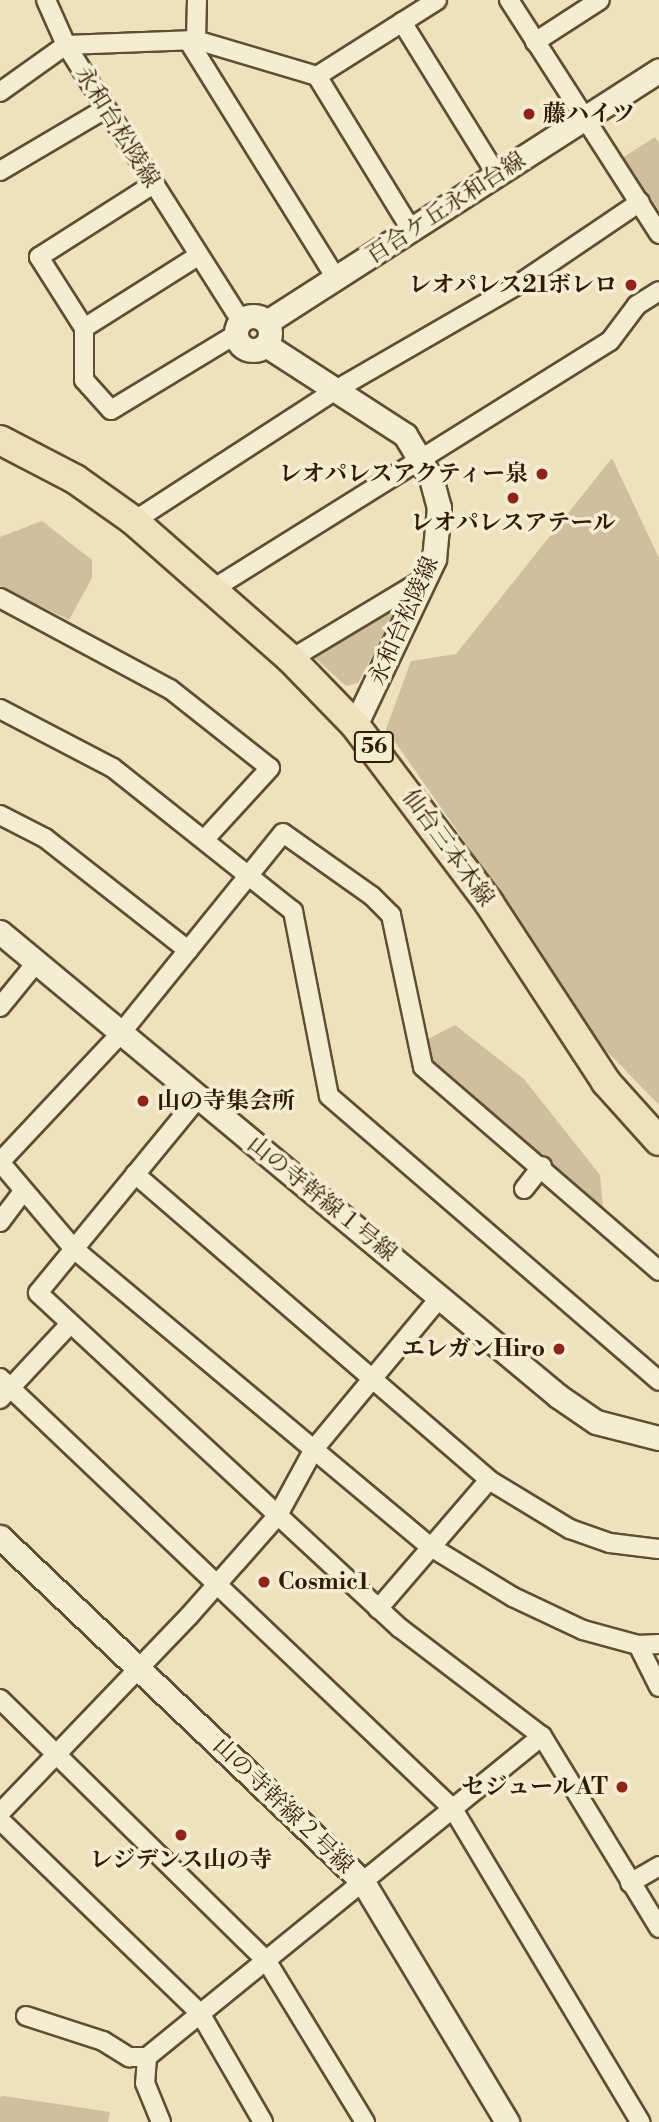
<!DOCTYPE html>
<html>
<head>
<meta charset="utf-8">
<style>
	body { margin:0 }
	#map { position:relative; width:659px; height:2122px; overflow:hidden; background:#eee2bc; font-family:"Libre Bodoni","Noto Serif JP",serif }
	div>[style] { position:absolute }
	.green>* { inset:0; background:#cec09c }
	.roads { filter:drop-shadow(2px 0 #604e30) drop-shadow(-2px 0 #604e30) drop-shadow(0 2px #604e30) drop-shadow(0 -2px #604e30) }
	.minor>* { height:18px; margin:-9px; padding:0 9px; transform-origin:9px; border-radius:9px; background:#f4ecd3 }
	.tertiary>* { height:23px; margin:-11.5px; padding:0 11.5px; transform-origin:11.5px; border-radius:11.5px; background:#f4ecd3 }
	.tertiary>.ring { margin:-11.5px; padding:0; box-sizing:content-box; background:none; border:23px solid #f4ecd3; border-radius:50% }
	.primary>* { height:28px; margin:-14px; padding:0 14px; transform-origin:14px; border-radius:14px; background:#eee2bc }
	.dots>* { width:19px; height:19px; translate:-50% -50%; box-sizing:border-box; border:4px solid #f4ecd3; border-radius:50% }
	span { translate:-50% -50%; white-space:nowrap; text-align:center; line-height:1.15; -webkit-text-stroke:7px #f4ecd3; paint-order:stroke }
	.shield-label span { padding:2px 5px; background:#f4ecd3; border:2px solid; border-radius:5px; -webkit-text-stroke-width:0 }
	.shield-label { font-size:21px; color:#301c02; font-weight:700 }
	.poi-label { font-size:23px; color:#301c02; font-weight:700 }
	.left { translate:0 -50%; text-align:left }
	.right { translate:-100% -50%; text-align:right }
	.street-label { font-size:23px; color:#301c02 }
</style>
</head>
<body>
<div id="map">
	<div class="green">
		<i style="clip-path:polygon(655px 137px,659px 143px,659px 223px,619px 160px)"></i>
		<i style="clip-path:polygon(612px 458px,659px 558px,659px 1105px,598px 1042px,519px 919px,386px 729px,411px 661px,456px 654px)"></i>
		<i style="clip-path:polygon(42px 521px,92px 560px,92px 578px,69px 620px,0 586px,0 537px)"></i>
		<i style="clip-path:polygon(389px 607px,397px 611px,358px 683px,346px 686px,314px 657px)"></i>
		<i style="clip-path:polygon(455px 1025px,524px 1079px,600px 1175px,603px 1208px,434px 1064px,428px 1039px)"></i>
		<i style="clip-path:polygon(4px 2096px,110px 2112px,108px 2122px,0 2122px,0 2097px)"></i>
	</div>
	<div class="roads">
		<div class="minor">
			<i style="left:46px;top:0;width:49px;rotate:66deg"></i>
			<i style="left:66px;top:45px;width:327px;rotate:57.6deg"></i>
			<i style="left:509px;top:0;width:278px;rotate:57.3deg"></i>
			<i style="left:402px;top:22px;width:182px;rotate:58.2deg"></i>
			<i style="left:196px;top:40px;width:40px;rotate:-88.6deg"></i>
			<i style="left:189px;top:42px;width:278px;rotate:58.1deg"></i>
			<i style="left:535px;top:42px;width:77px;rotate:-32.9deg"></i>
			<i style="left:317px;top:76px;width:182px;rotate:58.5deg"></i>
			<i style="left:0;top:92px;width:81px;rotate:-35.5deg"></i>
			<i style="left:66px;top:45px;width:130px;rotate:-2.2deg"></i>
			<i style="left:196px;top:40px;width:126px;rotate:16.6deg"></i>
			<i style="left:317px;top:76px;width:142px;rotate:-32.3deg"></i>
			<i style="left:0;top:171px;width:122px;rotate:-30.6deg"></i>
			<i style="left:152px;top:185px;width:134px;rotate:147.5deg"></i>
			<i style="left:39px;top:257px;width:84px;rotate:57.6deg"></i>
			<i style="left:84px;top:328px;width:135px;rotate:-32.3deg"></i>
			<i style="left:84px;top:328px;width:52px;rotate:90deg"></i>
			<i style="left:84px;top:380px;width:40px;rotate:48deg"></i>
			<i style="left:111px;top:410px;width:145px;rotate:-31.2deg"></i>
			<i style="left:134px;top:521px;width:244px;rotate:-33deg"></i>
			<i style="left:339px;top:388px;width:208px;rotate:-30deg"></i>
			<i style="left:519px;top:284px;width:146px;rotate:-34.1deg"></i>
			<i style="left:213px;top:589px;width:468px;rotate:-32deg"></i>
			<i style="left:610px;top:341px;width:45px;rotate:-53.1deg"></i>
			<i style="left:637px;top:305px;width:26px;rotate:-32deg"></i>
			<i style="left:0;top:598px;width:193px;rotate:28.2deg"></i>
			<i style="left:170px;top:689px;width:127px;rotate:38.3deg"></i>
			<i style="left:270px;top:768px;width:96px;rotate:132.5deg"></i>
			<i style="left:291px;top:659px;width:157px;rotate:-31deg"></i>
			<i style="left:0;top:709px;width:127px;rotate:27.6deg"></i>
			<i style="left:113px;top:768px;width:230px;rotate:38.5deg"></i>
			<i style="left:293px;top:911px;width:188px;rotate:79deg"></i>
			<i style="left:329px;top:1096px;width:436px;rotate:40.8deg"></i>
			<i style="left:0;top:815px;width:51px;rotate:27.1deg"></i>
			<i style="left:45px;top:838px;width:182px;rotate:38.1deg"></i>
			<i style="left:0;top:1007px;width:57px;rotate:-50.7deg"></i>
			<i style="left:198px;top:1098px;width:252px;rotate:129.4deg"></i>
			<i style="left:38px;top:1293px;width:493px;rotate:42.8deg"></i>
			<i style="left:400px;top:1628px;width:178px;rotate:37.3deg"></i>
			<i style="left:542px;top:1736px;width:225px;rotate:58.6deg"></i>
			<i style="left:0;top:1162px;width:177px;rotate:-46.8deg"></i>
			<i style="left:121px;top:1033px;width:257px;rotate:-51deg"></i>
			<i style="left:283px;top:833px;width:109px;rotate:35.3deg"></i>
			<i style="left:372px;top:896px;width:27px;rotate:45deg"></i>
			<i style="left:391px;top:915px;width:155px;rotate:78.1deg"></i>
			<i style="left:423px;top:1067px;width:312px;rotate:40.8deg"></i>
			<i style="left:0;top:1162px;width:114px;rotate:49.6deg"></i>
			<i style="left:74px;top:1249px;width:465px;rotate:39.9deg"></i>
			<i style="left:431px;top:1547px;width:96px;rotate:31.4deg"></i>
			<i style="left:513px;top:1597px;width:77px;rotate:25.2deg"></i>
			<i style="left:583px;top:1630px;width:57px;rotate:15.3deg"></i>
			<i style="left:638px;top:1645px;width:21px;rotate:-3deg"></i>
			<i style="left:135px;top:1174px;width:468px;rotate:40.8deg"></i>
			<i style="left:489px;top:1480px;width:95px;rotate:31.2deg"></i>
			<i style="left:570px;top:1529px;width:42px;rotate:19.3deg"></i>
			<i style="left:610px;top:1543px;width:49px;rotate:7deg"></i>
			<i style="left:524px;top:1189px;width:29px;rotate:-52deg"></i>
			<i style="left:0;top:1222px;width:39px;rotate:-53deg"></i>
			<i style="left:0;top:1378px;width:625px;rotate:43.57deg"></i>
			<i style="left:453px;top:1809px;width:365px;rotate:59.1deg"></i>
			<i style="left:0;top:1399px;width:103px;rotate:-47deg"></i>
			<i style="left:378px;top:1609px;width:170px;rotate:-49.3deg"></i>
			<i style="left:638px;top:1645px;width:47px;rotate:63.4deg"></i>
			<i style="left:0;top:1699px;width:373px;rotate:44.5deg"></i>
			<i style="left:266px;top:1960px;width:190px;rotate:58.6deg"></i>
			<i style="left:0;top:1813px;width:273px;rotate:-46.2deg"></i>
			<i style="left:189px;top:1616px;width:135px;rotate:-48.6deg"></i>
			<i style="left:278px;top:1515px;width:75px;rotate:-61.4deg"></i>
			<i style="left:314px;top:1449px;width:199px;rotate:-50.3deg"></i>
			<i style="left:0;top:1820px;width:278px;rotate:44deg"></i>
			<i style="left:200px;top:2013px;width:126px;rotate:60deg"></i>
			<i style="left:630px;top:1883px;width:34px;rotate:-30deg"></i>
			<i style="left:26px;top:2016px;width:81px;rotate:18deg"></i>
			<i style="left:103px;top:2041px;width:31px;rotate:32deg"></i>
			<i style="left:129px;top:2057px;width:18px"></i>
			<i style="left:147px;top:2057px;width:26px;rotate:94deg"></i>
			<i style="left:145px;top:2083px;width:42px;rotate:67.7deg"></i>
			<i style="left:147px;top:2057px;width:509px;rotate:-39.1deg"></i>
		</div>
		<div class="tertiary">
			<i class="ring" style="left:236px;top:316px;width:11px;height:11px"></i>
			<i style="left:267px;top:322px;width:466px;rotate:-32.7deg"></i>
			<i style="left:266px;top:345px;width:166px;rotate:32.9deg"></i>
			<i style="left:405px;top:435px;width:50px;rotate:58.8deg"></i>
			<i style="left:431px;top:478px;width:30px;rotate:75deg"></i>
			<i style="left:439px;top:507px;width:52px;rotate:95.5deg"></i>
			<i style="left:434px;top:559px;width:184px;rotate:115.4deg"></i>
			<i style="left:0;top:932px;width:726px;rotate:39.74deg"></i>
			<i style="left:558px;top:1396px;width:46px;rotate:34.4deg"></i>
			<i style="left:596px;top:1422px;width:65px;rotate:14.3deg"></i>
			<i style="left:0;top:1537px;width:501px;rotate:43.54deg"></i>
			<i style="left:363px;top:1882px;width:280px;rotate:59deg"></i>
		</div>
		<div class="primary">
			<i style="left:0;top:440px;width:85px;rotate:27.5deg"></i>
			<i style="left:75px;top:479px;width:72px;rotate:35.4deg"></i>
			<i style="left:134px;top:521px;width:209px;rotate:41.3deg"></i>
			<i style="left:291px;top:659px;width:92px;rotate:45.9deg"></i>
			<i style="left:355px;top:725px;width:223px;rotate:53deg"></i>
			<i style="left:489px;top:903px;width:214px;rotate:56.8deg"></i>
			<i style="left:606px;top:1082px;width:79px;rotate:48.1deg"></i>
		</div>
	</div>
	<div class="dots">
		<i style="left:529px;top:114px;background:#8f2418"></i>
		<i style="left:631px;top:285px;background:#8f2418"></i>
		<i style="left:542px;top:474px;background:#8f2418"></i>
		<i style="left:513px;top:498px;background:#8f2418"></i>
		<i style="left:143px;top:1101px;background:#8f2418"></i>
		<i style="left:559px;top:1349px;background:#8f2418"></i>
		<i style="left:264px;top:1582px;background:#8f2418"></i>
		<i style="left:622px;top:1787px;background:#8f2418"></i>
		<i style="left:181px;top:1835px;background:#8f2418"></i>
	</div>
	<div class="shield-label">
		<span style="left:374px;top:747px">56</span>
	</div>
	<div class="poi-label">
		<span class="left" style="left:543px;top:114px">藤ハイツ</span>
		<span class="right" style="left:617px;top:285px">レオパレス21ボレロ</span>
		<span class="right" style="left:528px;top:474px">レオパレスアクティー泉</span>
		<span style="left:513px;top:523px">レオパレスアテール</span>
		<span class="left" style="left:157px;top:1101px">山の寺集会所</span>
		<span class="right" style="left:545px;top:1349px">エレガンHiro</span>
		<span class="left" style="left:278px;top:1582px">Cosmic1</span>
		<span class="right" style="left:608px;top:1787px">セジュールAT</span>
		<span style="left:181px;top:1860px">レジデンス山の寺</span>
	</div>
	<div class="street-label">
		<span style="left:117px;top:127px;rotate:58deg">永和台松陵線</span>
		<span style="left:446px;top:208px;rotate:-33deg">百合ケ丘永和台線</span>
		<span style="left:404px;top:621px;rotate:-66deg">永和台松陵線</span>
		<span style="left:448px;top:848px;rotate:54deg">仙台三本木線</span>
		<span style="left:322px;top:1199px;rotate:39deg">山の寺幹線１号線</span>
		<span style="left:283px;top:1806px;rotate:44deg">山の寺幹線２号線</span>
	</div>
</div>
</body>
</html>
